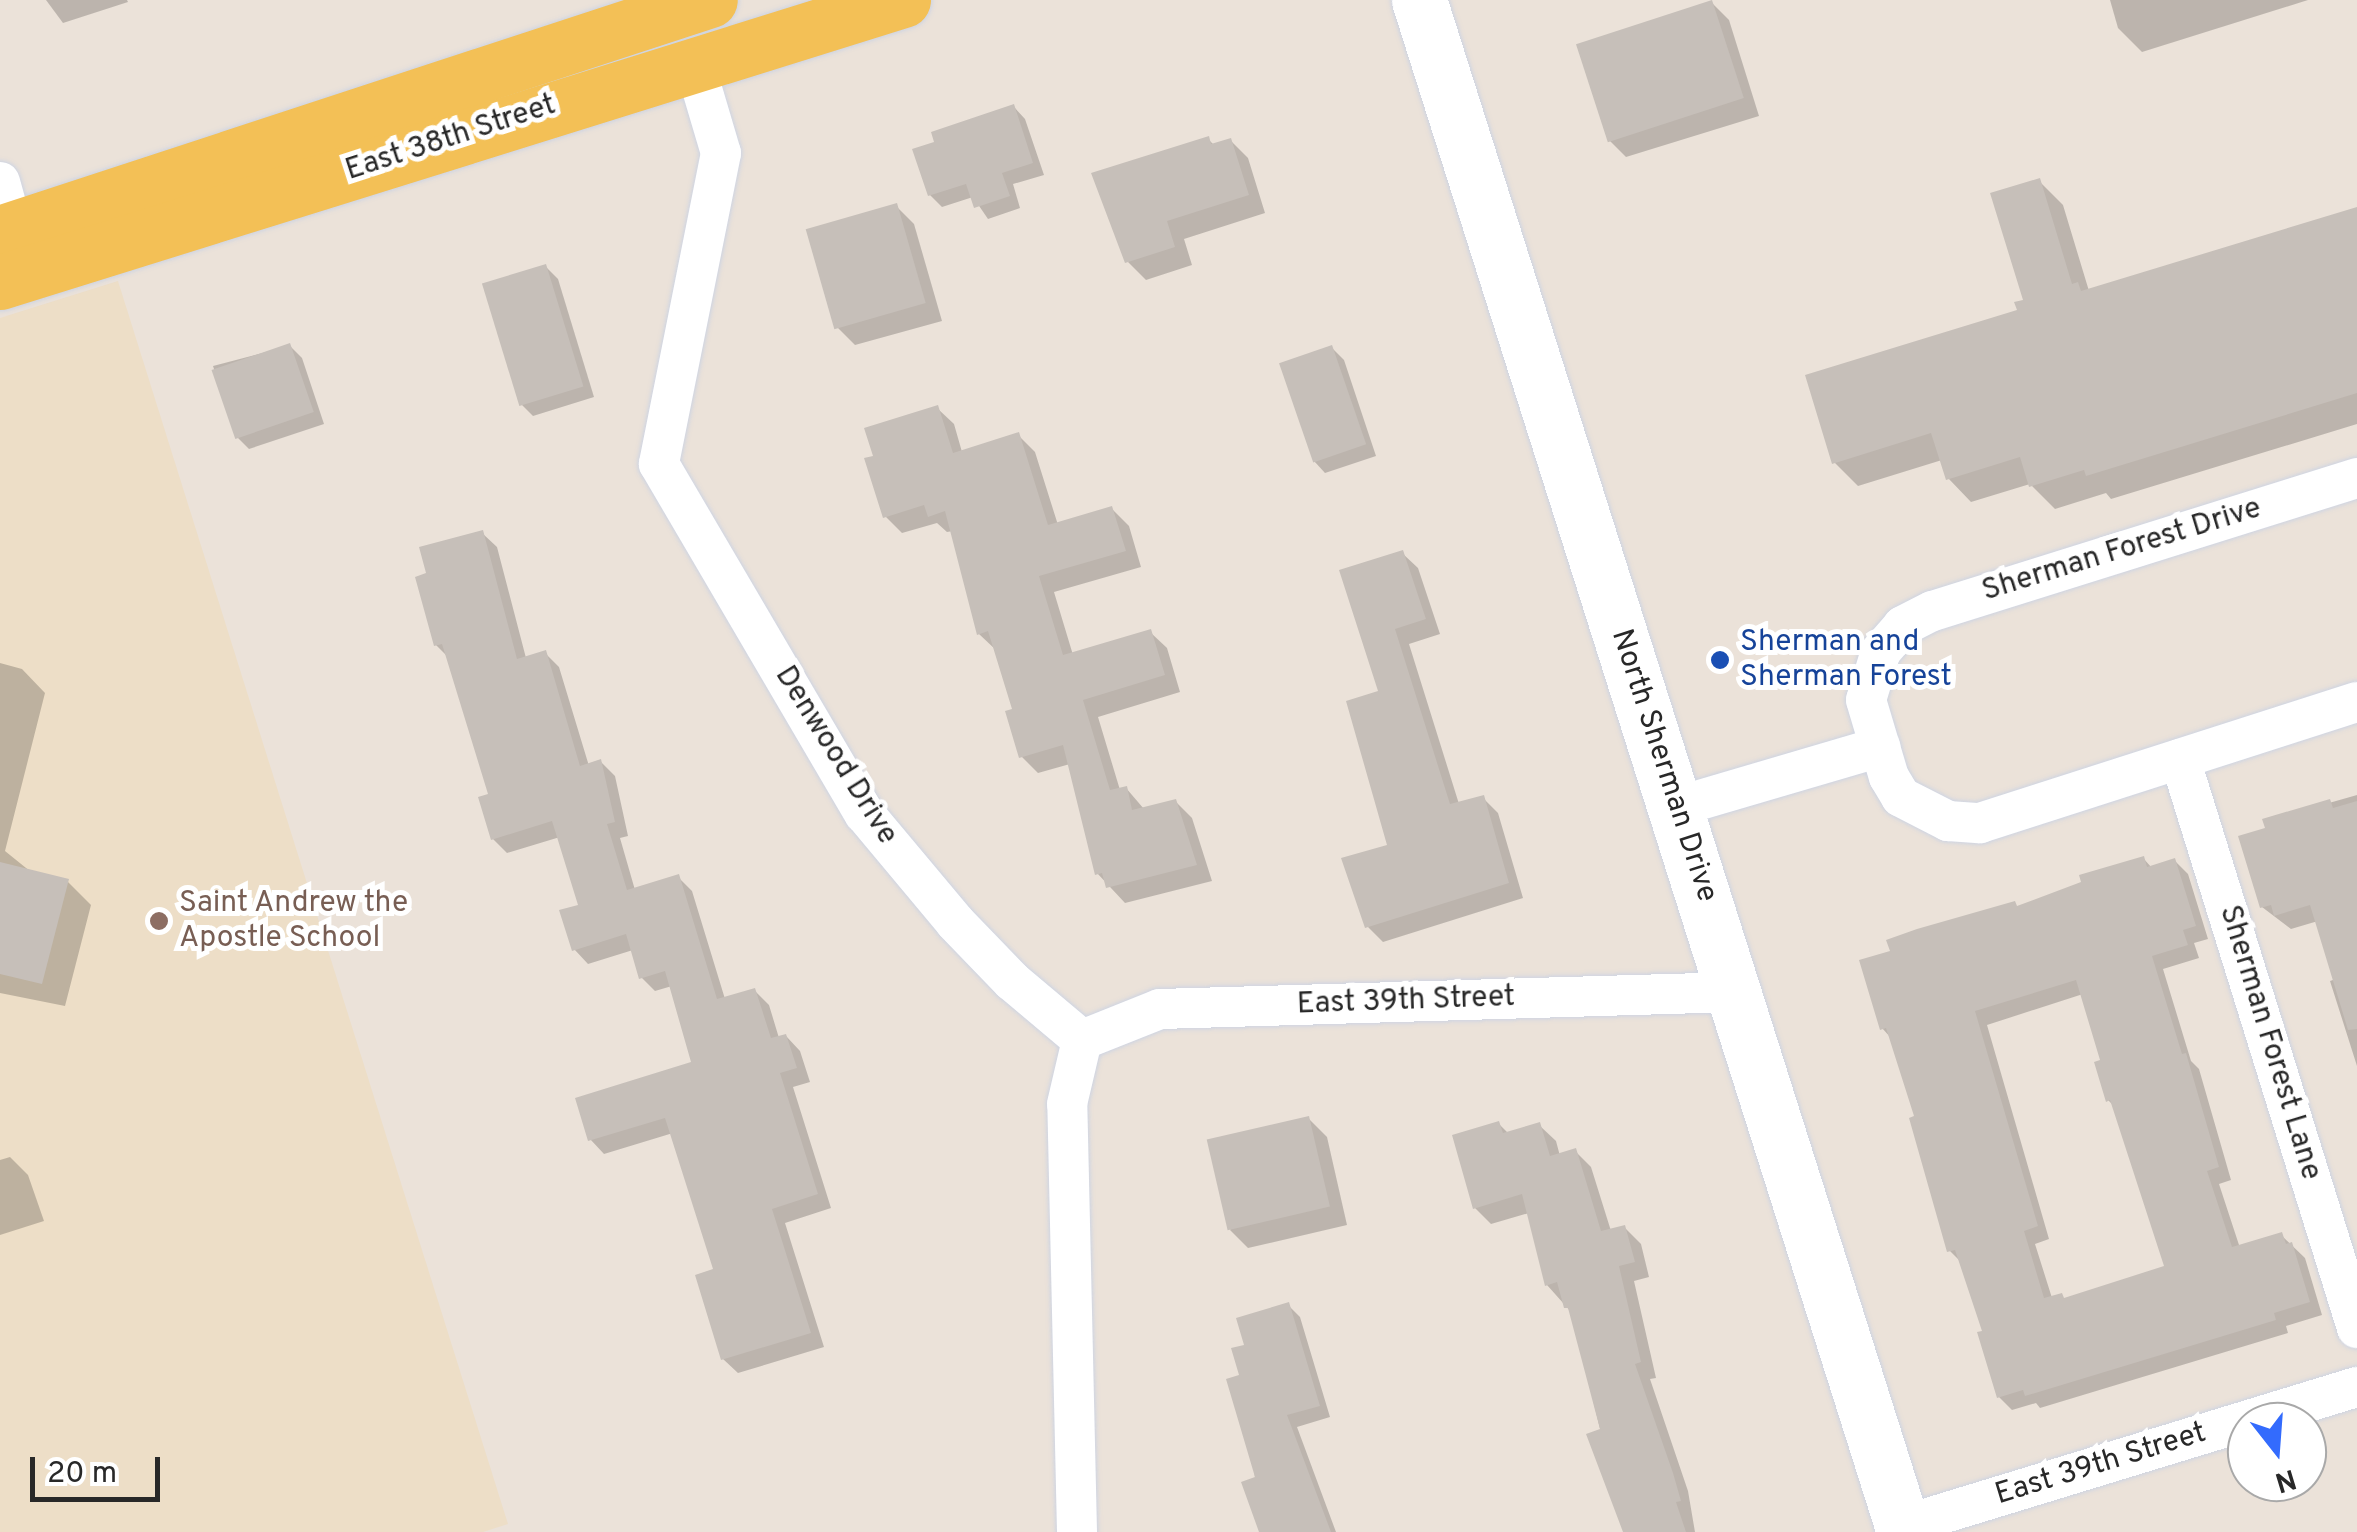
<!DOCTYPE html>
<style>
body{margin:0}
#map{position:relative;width:2357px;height:1532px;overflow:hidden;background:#ebe2d9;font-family:Overpass,sans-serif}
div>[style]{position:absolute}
.education>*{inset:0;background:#eddec7}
.shadow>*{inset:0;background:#0003}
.building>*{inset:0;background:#c6bfb9;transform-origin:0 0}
.roads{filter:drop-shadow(0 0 2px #ced4e2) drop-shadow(0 0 2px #ced4e2)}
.minor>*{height:40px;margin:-20px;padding:0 20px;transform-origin:20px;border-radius:20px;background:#fff}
.secondary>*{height:55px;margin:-27.5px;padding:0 27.5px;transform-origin:27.5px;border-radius:27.5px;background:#fff}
.primary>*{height:55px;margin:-27.5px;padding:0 27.5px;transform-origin:27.5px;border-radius:27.5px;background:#f3c056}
.dots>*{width:28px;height:28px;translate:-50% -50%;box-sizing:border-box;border:5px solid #fff;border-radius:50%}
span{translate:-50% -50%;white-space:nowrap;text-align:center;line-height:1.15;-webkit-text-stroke:10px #fff;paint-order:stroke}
.street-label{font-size:30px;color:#282828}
.transit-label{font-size:30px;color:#164399}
.left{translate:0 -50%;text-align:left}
.education-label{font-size:30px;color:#785e54}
.north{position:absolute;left:2227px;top:1402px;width:100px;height:100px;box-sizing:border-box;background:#fff;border:2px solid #a9a9a9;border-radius:50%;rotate:163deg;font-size:28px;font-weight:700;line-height:40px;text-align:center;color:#282828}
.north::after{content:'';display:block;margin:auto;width:35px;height:45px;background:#336bfd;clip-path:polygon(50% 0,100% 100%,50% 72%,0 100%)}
.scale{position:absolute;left:30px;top:1457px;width:130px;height:45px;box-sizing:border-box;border:5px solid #282828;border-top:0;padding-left:12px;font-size:30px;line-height:35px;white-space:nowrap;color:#282828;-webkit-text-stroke:8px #fff;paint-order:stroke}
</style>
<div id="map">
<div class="education">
<i style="clip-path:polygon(118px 281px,508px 1524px,483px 1532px,0 1532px,0 318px)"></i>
</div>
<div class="shadow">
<i style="clip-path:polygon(46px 0,127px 0,128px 2px,63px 23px)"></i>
<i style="clip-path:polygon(2110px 0,2308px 0,2142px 52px,2118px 28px)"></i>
<i style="clip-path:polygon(1711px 2px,1729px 20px,1759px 116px,1626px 157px,1608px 139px)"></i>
<i style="clip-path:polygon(1014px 107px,1025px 119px,1044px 175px,1013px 184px,1020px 208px,988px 219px,973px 197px,942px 207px,930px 195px,937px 143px)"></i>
<i style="clip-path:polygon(1208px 139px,1214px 145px,1230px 140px,1248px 158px,1265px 213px,1184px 239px,1192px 265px,1146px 280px,1128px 262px)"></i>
<i style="clip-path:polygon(2039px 181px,2063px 205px,2089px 291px,2357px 209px,2357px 424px,2111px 499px,2106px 493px,2055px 509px,2030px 484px,1971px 502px,1948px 478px,1942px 460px,1858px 486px,1834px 462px,2020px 312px,2026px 301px)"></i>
<i style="clip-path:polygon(896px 206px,914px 224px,942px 321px,855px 345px,837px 327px)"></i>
<i style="clip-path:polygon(546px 267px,558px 279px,594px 397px,533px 416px,521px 404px)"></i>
<i style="clip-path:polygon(290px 346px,302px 358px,324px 424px,249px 449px,237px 437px,213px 366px)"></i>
<i style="clip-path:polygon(1332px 348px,1344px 360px,1376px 456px,1325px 473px,1314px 461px)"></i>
<i style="clip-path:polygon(937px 408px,954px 424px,962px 452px,1018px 435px,1035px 452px,1058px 525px,1112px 509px,1129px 526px,1141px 567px,1054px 592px,1073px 655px,1150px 632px,1167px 648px,1180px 692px,1098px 717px,1120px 790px,1126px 788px,1144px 809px,1175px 801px,1192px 818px,1212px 881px,1125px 903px,1097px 873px,1070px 764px,1038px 773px,1021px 756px,1015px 711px,997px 651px,979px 634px,953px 531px,947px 532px,937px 523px,902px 533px,885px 516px,876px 457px)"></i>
<i style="clip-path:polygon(482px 533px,497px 547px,526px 658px,545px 653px,559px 667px,589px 766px,601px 762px,615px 776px,628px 836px,620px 838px,635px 890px,678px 877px,692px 891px,725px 999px,755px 991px,769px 1005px,779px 1038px,786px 1036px,800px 1051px,810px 1082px,793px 1087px,831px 1208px,785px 1223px,824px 1347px,738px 1373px,723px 1359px,716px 1271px,673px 1133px,604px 1154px,590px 1139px,694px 1064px,672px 986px,655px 991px,641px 977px,633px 950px,588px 964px,574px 949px,581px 906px,560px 837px,507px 853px,493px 839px,492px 796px,450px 659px,436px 645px,429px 575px)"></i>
<i style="clip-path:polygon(1402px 553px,1418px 568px,1440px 634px,1409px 644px,1459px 804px,1483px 798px,1498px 813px,1523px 898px,1383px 942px,1368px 927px,1390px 846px,1382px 692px)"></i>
<i style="clip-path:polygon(0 663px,22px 669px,45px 693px,5px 851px,31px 872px,67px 881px,91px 905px,65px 1006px,0 993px)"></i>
<i style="clip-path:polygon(2357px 795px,2357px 1066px,2330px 981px,2336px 979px,2318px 921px,2291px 929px,2262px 907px,2266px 821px)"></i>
<i style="clip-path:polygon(evenodd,2143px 858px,2152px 868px,2175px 861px,2188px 874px,2208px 939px,2194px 943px,2199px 958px,2163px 969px,2191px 1061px,2199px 1069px,2231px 1180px,2219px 1184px,2240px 1248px,2281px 1235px,2305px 1258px,2322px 1315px,2286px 1326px,2288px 1333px,2040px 1408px,2036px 1403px,2012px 1410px,1999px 1397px,1985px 1332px,1963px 1264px,1950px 1251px,1917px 1118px,1891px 1038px,1882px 1028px,2019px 908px,2143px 858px,2083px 994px,2103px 1062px,2108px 1100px,2114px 1106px,2167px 1268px,2066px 1300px,2052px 1298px,2035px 1244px,2049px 1239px,1987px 1025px,2083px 994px)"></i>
<i style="clip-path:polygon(1309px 1119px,1327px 1137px,1347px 1225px,1248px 1248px,1230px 1230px)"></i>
<i style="clip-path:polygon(1499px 1124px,1509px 1134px,1539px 1125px,1556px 1141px,1560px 1156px,1575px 1151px,1591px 1167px,1611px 1231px,1625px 1228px,1641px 1244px,1649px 1277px,1634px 1281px,1656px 1378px,1650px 1379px,1688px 1491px,1695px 1532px,1625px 1532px,1572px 1313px,1547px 1285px,1529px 1213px,1491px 1224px,1475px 1208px)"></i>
<i style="clip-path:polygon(10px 1157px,28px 1175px,44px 1221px,0 1235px,0 1160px)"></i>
<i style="clip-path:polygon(1288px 1305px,1300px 1317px,1330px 1417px,1297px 1427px,1336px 1532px,1262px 1532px,1242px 1376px,1247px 1346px)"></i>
</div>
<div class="building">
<i style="left:1712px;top:0;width:103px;height:143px;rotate:72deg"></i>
<i style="clip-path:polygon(1014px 104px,1033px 163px,1002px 173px,1010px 196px,974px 208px,966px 184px,928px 196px,912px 149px,934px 142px,931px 132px)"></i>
<i style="clip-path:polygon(1209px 136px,1211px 144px,1231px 138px,1249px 195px,1167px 221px,1175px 247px,1125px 263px,1091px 173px)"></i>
<i style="clip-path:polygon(2040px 178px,2072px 284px,2078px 282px,2081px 291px,2357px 207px,2357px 393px,2086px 476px,2084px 470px,2029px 487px,2020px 457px,1946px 480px,1931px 433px,1832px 464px,1805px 375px,2017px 310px,2014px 302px,2023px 300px,1990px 193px)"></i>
<i style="left:897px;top:203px;width:104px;height:95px;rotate:74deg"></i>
<i style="left:546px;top:264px;width:128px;height:67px;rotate:73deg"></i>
<i style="left:290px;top:343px;width:73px;height:83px;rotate:71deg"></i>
<i style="left:1332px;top:345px;width:105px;height:56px;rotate:71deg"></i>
<i style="clip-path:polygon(938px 405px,953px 453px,1019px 432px,1048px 525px,1112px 506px,1126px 551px,1039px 576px,1063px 655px,1151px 629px,1165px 675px,1083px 700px,1110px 790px,1127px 786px,1132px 810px,1176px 799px,1197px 865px,1106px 888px,1102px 873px,1095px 875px,1063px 745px,1019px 758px,1005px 711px,1012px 709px,988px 631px,977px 635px,945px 511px,928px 517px,924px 505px,883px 518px,864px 458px,873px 456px,864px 428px)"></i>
<i style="clip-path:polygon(483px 530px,517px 659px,546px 650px,580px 766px,601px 759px,615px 822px,607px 824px,627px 890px,679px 874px,717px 999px,755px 988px,771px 1038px,786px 1034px,797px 1068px,780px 1073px,818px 1194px,772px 1209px,811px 1333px,721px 1360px,695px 1275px,713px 1269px,665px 1118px,588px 1141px,575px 1098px,691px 1062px,665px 971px,639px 979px,626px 934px,572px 951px,559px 910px,578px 905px,552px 821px,491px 840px,478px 797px,488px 794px,442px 644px,434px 646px,415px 577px,426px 573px,419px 547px)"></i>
<i style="clip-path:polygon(1403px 550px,1426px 619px,1395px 629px,1450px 804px,1484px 795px,1509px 883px,1365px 928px,1341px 858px,1387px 845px,1346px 701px,1378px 691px,1339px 570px)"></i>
<i style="clip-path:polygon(2330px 799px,2333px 808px,2357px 801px,2357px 1029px,2348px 1030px,2310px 905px,2274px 916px,2271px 905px,2260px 908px,2238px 836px,2265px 828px,2262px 819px)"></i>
<i style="clip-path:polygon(evenodd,2144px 856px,2147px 867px,2175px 858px,2196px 926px,2183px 930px,2188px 945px,2152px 956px,2182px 1054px,2186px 1053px,2219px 1167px,2207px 1171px,2232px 1247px,2282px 1232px,2286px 1244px,2292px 1242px,2310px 1302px,2274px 1313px,2276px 1320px,2025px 1396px,2023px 1390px,1997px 1398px,1977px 1332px,1982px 1331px,1955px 1250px,1947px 1252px,1909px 1118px,1914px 1116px,1886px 1028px,1880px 1030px,1859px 960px,1890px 951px,1886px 940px,1917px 929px,2015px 901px,2017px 906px,2081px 882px,2079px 875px,2144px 856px,2076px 980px,2100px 1060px,2094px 1062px,2106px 1102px,2110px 1100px,2164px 1266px,2064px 1298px,2062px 1293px,2044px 1298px,2024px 1231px,2038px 1226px,1975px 1011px,2076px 980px)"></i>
<i style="clip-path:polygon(0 862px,69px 879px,42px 984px,0 974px)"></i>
<i style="left:1309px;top:1116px;width:93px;height:105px;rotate:77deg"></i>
<i style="clip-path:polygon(1499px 1121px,1503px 1133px,1540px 1122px,1550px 1156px,1576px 1148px,1601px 1231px,1625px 1225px,1635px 1262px,1619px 1266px,1641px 1362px,1635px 1364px,1673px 1473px,1681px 1501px,1676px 1502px,1686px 1532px,1623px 1532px,1586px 1434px,1600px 1429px,1568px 1308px,1564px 1308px,1557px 1282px,1545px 1286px,1522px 1194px,1473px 1209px,1452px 1135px)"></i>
<i style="clip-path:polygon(1289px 1302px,1320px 1406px,1287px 1415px,1331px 1532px,1259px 1532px,1241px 1482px,1255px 1477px,1226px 1379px,1239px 1375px,1231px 1348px,1244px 1345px,1236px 1318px)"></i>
</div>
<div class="roads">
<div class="minor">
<i style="left:694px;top:62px;width:95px;rotate:73.5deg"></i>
<i style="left:721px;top:153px;width:317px;rotate:101.3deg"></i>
<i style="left:659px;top:464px;width:405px;rotate:59.6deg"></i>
<i style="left:864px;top:813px;width:142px;rotate:50.1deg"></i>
<i style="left:955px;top:922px;width:82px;rotate:46deg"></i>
<i style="left:1012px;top:981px;width:92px;rotate:40.1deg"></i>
<i style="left:0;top:182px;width:49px;rotate:74.5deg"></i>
<i style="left:2357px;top:478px;width:445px;rotate:162.6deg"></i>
<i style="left:1932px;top:611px;width:33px;rotate:153deg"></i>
<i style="left:1903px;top:626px;width:33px;rotate:131deg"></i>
<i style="left:1881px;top:651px;width:51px;rotate:107deg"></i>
<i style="left:1866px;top:700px;width:80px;rotate:73.4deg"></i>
<i style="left:1889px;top:777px;width:23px;rotate:59deg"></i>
<i style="left:1901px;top:797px;width:53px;rotate:27.1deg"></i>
<i style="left:1948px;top:821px;width:32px;rotate:4deg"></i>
<i style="left:1980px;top:823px;width:396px;rotate:-17.8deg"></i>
<i style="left:2180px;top:759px;width:596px;rotate:72.72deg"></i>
<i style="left:1676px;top:807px;width:213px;rotate:-16.4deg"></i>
<i style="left:1082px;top:1040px;width:84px;rotate:-21.7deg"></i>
<i style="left:1160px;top:1009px;width:575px;rotate:-1.69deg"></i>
<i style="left:1902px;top:1526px;width:476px;rotate:-17deg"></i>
<i style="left:1077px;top:1532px;width:428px;rotate:-91.3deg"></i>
<i style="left:1067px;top:1104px;width:66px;rotate:-76.8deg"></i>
</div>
<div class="secondary">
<i style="left:1419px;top:0;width:1607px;rotate:72.43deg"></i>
</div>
<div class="primary">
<i style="left:0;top:233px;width:747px;rotate:-18.17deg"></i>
<i style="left:0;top:282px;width:946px;rotate:-17.34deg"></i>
</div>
</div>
<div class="dots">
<i style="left:1720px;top:660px;background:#1a4fb4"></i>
<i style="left:159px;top:921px;background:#8d6e63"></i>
</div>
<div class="street-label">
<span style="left:451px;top:139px;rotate:-18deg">East 38th Street</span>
<span style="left:2122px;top:551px;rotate:-17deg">Sherman Forest Drive</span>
<span style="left:835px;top:756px;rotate:58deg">Denwood Drive</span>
<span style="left:1663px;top:766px;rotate:72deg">North Sherman Drive</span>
<span style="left:1406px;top:1002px;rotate:-2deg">East 39th Street</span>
<span style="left:2269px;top:1043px;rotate:73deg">Sherman Forest Lane</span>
<span style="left:2101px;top:1465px;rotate:-17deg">East 39th Street</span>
</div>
<div class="transit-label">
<span class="left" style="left:1740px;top:660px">Sherman and<br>Sherman Forest</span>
</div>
<div class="education-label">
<span class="left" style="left:179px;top:921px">Saint Andrew the<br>Apostle School</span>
</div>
<div class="north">N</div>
<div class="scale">20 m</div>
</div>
